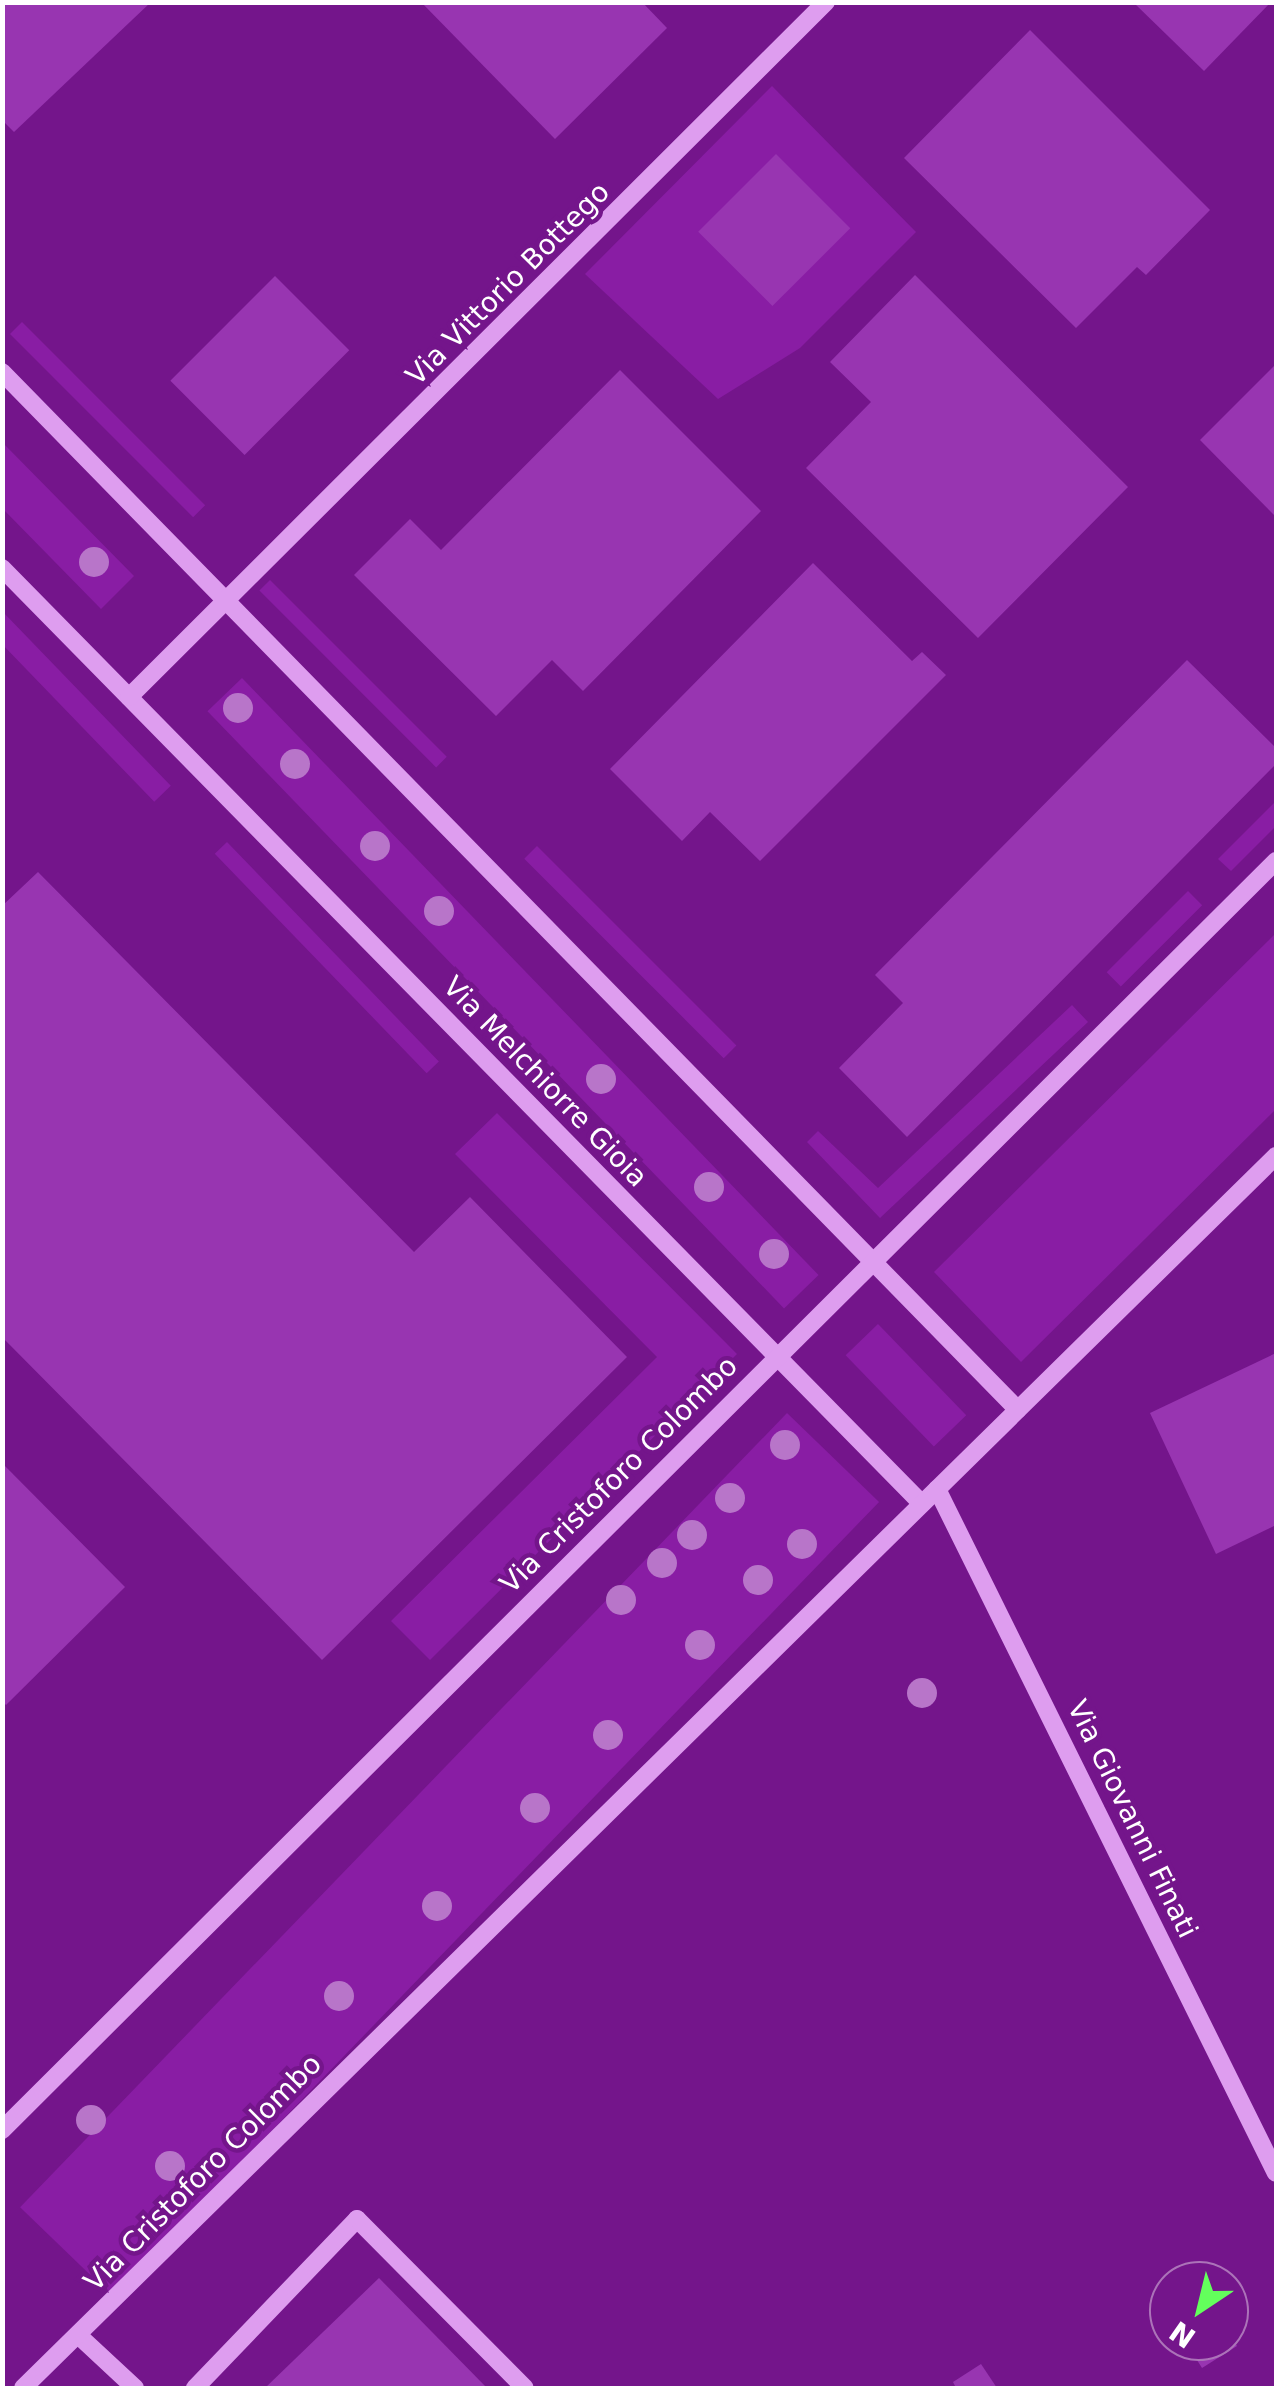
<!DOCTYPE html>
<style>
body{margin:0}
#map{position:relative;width:1279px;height:2391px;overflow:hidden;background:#74158b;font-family:"DejaVu Sans",sans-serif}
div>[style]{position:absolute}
.green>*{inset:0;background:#891da4;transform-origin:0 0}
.building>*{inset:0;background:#9835b1;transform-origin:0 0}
.minor>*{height:18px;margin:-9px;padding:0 9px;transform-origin:9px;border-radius:9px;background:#de9def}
.trees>*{width:30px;height:30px;margin:-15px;border-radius:50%;background:#b875c9}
span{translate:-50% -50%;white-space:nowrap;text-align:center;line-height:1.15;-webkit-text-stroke:9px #74158b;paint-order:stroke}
.street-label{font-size:28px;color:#fff}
.frame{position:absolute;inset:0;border:5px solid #fff;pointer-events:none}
.north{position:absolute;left:1149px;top:2261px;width:100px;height:100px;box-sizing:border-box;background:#74158b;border:2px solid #ac73b9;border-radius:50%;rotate:215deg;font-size:28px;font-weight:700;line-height:40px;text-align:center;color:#fff}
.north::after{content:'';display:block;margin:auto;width:35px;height:45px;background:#63ff5c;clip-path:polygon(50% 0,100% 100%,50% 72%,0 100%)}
</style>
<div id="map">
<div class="green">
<i style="clip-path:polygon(772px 86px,916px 232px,800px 348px,718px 399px,585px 274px)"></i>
<i style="left:22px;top:322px;width:259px;height:17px;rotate:45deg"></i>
<i style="clip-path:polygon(2px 442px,134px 576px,101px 609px,3px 509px)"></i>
<i style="left:270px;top:580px;width:250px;height:15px;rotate:45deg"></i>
<i style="left:2px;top:611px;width:243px;height:23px;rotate:46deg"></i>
<i style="left:242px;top:678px;width:830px;height:48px;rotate:46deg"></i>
<i style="clip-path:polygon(1276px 801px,1276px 826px,1231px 871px,1218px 859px)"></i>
<i style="left:227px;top:842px;width:305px;height:17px;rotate:46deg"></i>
<i style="left:537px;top:846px;width:282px;height:18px;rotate:45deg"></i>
<i style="left:1188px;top:891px;width:20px;height:115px;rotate:45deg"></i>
<i style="clip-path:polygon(1276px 933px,1276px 1109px,1021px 1362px,934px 1272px)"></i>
<i style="clip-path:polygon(1072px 1005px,1088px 1022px,880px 1218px,807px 1142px,818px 1131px,878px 1188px)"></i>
<i style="clip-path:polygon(497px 1113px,737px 1354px,430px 1660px,391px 1621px,657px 1357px,455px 1154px)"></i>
<i style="left:878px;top:1324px;width:127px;height:45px;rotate:46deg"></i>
<i style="left:787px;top:1413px;width:128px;height:1104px;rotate:44deg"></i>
</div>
<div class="building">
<i style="clip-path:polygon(2px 2px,151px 2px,14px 132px,2px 120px)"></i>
<i style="clip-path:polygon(421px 2px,642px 2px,667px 28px,555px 139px)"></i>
<i style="clip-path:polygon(1133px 2px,1271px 2px,1204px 71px)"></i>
<i style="clip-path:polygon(1030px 30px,1210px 210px,1146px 275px,1137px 267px,1076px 328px,904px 158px)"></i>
<i style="left:776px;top:154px;width:105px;height:110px;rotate:45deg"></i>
<i style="clip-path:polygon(915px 275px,1128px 487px,978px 638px,806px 468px,871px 402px,830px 362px)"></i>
<i style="left:275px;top:276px;width:105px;height:148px;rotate:45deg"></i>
<i style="clip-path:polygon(1276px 364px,1276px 517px,1200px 440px)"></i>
<i style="clip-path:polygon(620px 370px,761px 511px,583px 691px,552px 660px,496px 716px,354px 575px,410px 519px,441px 550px)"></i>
<i style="clip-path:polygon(813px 563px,912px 661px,922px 652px,946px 675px,760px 861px,710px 812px,682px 841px,610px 769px)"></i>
<i style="clip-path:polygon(1187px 660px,1276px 748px,1276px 764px,907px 1137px,839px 1068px,903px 1003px,875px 975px)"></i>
<i style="clip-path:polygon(38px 872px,414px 1252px,470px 1197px,627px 1357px,322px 1660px,2px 1337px,2px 906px)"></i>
<i style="clip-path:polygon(1276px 1353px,1276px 1525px,1216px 1554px,1150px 1413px)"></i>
<i style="clip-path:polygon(2px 1463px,125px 1587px,6px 1705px,2px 1701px)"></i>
<i style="clip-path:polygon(379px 2278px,487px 2388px,265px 2388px)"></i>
<i style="clip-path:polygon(1229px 2333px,1237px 2346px,1202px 2368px,1185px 2341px,1229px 2341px)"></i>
<i style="clip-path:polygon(981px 2364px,997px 2388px,956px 2388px,953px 2382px)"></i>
</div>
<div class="minor">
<i style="left:2px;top:372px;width:1452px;rotate:45.61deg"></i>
<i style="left:2px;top:568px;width:1312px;rotate:45.49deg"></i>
<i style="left:129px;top:697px;width:984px;rotate:-44.92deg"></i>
<i style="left:937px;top:1489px;width:763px;rotate:63.64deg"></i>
<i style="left:2px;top:2130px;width:1798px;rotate:-44.89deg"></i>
<i style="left:78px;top:2335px;width:78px;rotate:42.9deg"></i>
<i style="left:23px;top:2388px;width:1757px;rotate:-44.52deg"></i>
<i style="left:195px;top:2388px;width:234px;rotate:-46.2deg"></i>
<i style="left:357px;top:2219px;width:238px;rotate:45.2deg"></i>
</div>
<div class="trees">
<i style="left:94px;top:562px"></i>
<i style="left:238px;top:708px"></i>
<i style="left:295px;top:764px"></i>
<i style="left:375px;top:846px"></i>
<i style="left:439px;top:911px"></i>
<i style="left:601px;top:1079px"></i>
<i style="left:709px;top:1187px"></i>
<i style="left:774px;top:1254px"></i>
<i style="left:785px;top:1445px"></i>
<i style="left:730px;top:1498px"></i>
<i style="left:692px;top:1535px"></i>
<i style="left:802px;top:1544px"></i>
<i style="left:662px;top:1563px"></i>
<i style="left:758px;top:1580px"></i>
<i style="left:621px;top:1600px"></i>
<i style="left:700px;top:1645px"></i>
<i style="left:922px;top:1693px"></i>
<i style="left:608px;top:1735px"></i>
<i style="left:535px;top:1808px"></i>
<i style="left:437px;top:1906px"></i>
<i style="left:339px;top:1996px"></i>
<i style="left:91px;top:2120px"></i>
<i style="left:170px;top:2166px"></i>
</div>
<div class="street-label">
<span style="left:508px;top:284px;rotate:-45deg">Via Vittorio Bottego</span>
<span style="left:545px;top:1082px;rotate:46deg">Via Melchiorre Gioia</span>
<span style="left:619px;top:1475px;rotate:-45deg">Via Cristoforo Colombo</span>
<span style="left:1132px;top:1819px;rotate:64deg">Via Giovanni Finati</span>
<span style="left:203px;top:2173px;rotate:-45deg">Via Cristoforo Colombo</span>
</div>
<div class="frame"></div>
<div class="north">N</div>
</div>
